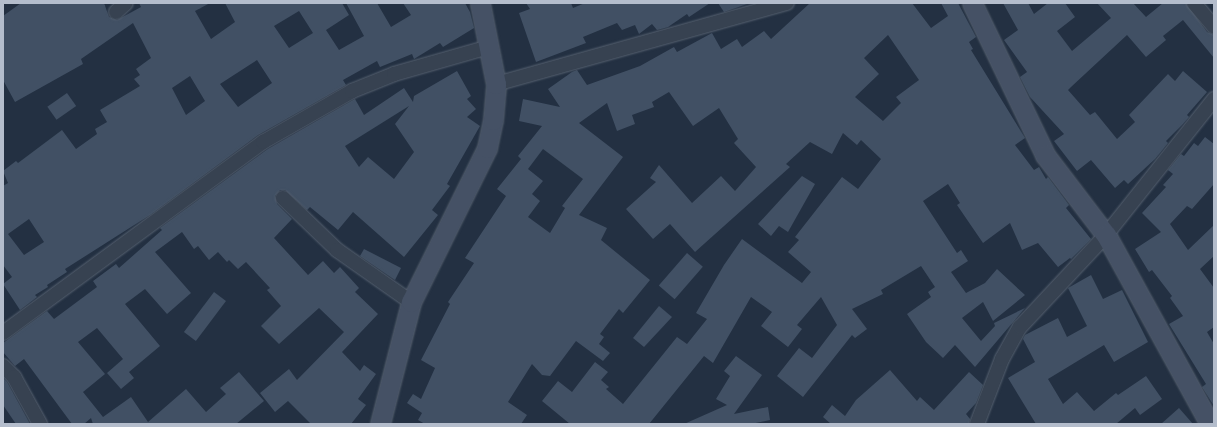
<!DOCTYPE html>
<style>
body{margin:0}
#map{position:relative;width:1217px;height:427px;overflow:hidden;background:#233042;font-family:Jost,sans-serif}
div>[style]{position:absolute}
.building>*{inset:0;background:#415064;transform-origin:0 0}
.roads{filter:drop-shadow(0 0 1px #55606f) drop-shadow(0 0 1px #55606f)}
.street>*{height:14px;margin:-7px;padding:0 7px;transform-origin:7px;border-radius:7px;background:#374251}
.secondary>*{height:19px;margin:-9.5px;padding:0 9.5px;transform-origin:9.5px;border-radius:9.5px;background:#455165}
span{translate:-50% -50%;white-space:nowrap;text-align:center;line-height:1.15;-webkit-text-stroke:3px #1c2736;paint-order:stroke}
.frame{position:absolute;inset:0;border:4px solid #b4bdcc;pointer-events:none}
</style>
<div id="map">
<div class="building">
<i style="clip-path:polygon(evenodd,21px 3px,104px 3px,109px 17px,117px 20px,141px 7px,139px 3px,210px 3px,195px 11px,211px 39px,235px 22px,225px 3px,342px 3px,349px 15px,326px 30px,339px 50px,364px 36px,346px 3px,377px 3px,391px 27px,411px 15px,403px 3px,465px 3px,470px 12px,474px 28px,443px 47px,440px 43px,414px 59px,412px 54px,380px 67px,377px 61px,343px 80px,346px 85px,258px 135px,150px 215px,65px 269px,67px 272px,47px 285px,48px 287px,35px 295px,37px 297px,20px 310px,3px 284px,12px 277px,3px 265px,3px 186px,8px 183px,3px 171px,16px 161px,18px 163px,62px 130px,76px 149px,97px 134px,95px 129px,107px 122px,100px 110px,140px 86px,134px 79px,140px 75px,136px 69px,151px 58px,133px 23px,81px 59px,83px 64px,15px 102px,3px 80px,3px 16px,21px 3px,299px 11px,313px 33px,289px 48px,274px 26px,299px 11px,21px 3px,257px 60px,272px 83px,238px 107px,220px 84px,257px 60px,21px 3px,190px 76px,205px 101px,186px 115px,172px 88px,190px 76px,21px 3px,29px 219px,44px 242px,24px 255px,8px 234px,29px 219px)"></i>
<i style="clip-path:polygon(526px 3px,571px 3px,573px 8px,585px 3px,710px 3px,689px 17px,687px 14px,668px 27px,657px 30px,652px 24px,639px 34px,635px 25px,622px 30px,617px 23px,583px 37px,586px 43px,536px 62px,519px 13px,530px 9px)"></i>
<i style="clip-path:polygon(718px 3px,750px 3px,724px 12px)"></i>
<i style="clip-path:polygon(evenodd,810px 3px,912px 3px,931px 28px,948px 16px,941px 3px,958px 3px,976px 37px,969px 42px,973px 49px,971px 50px,1025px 138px,1015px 145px,1034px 170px,1039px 167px,1046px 179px,1048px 177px,1069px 205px,1066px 208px,1091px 239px,1071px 259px,1070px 258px,1058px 267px,1038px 243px,1022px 250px,1010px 223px,983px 243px,957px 205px,960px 203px,948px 184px,923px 201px,957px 253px,961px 250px,968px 261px,951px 272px,966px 293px,985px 283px,997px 269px,1025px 295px,993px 321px,983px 302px,962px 318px,981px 341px,995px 326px,994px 323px,1025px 308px,975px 367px,955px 345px,943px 358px,926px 342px,907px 314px,931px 297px,928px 292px,935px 287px,921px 266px,881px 290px,883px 294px,852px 309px,867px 329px,855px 338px,852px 335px,803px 397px,777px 376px,799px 348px,812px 358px,837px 325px,821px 297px,797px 325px,802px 329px,788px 347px,761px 326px,772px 312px,751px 297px,713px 363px,704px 356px,649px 424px,570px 424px,542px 401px,558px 381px,572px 392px,595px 362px,608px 372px,601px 380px,609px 387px,606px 389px,623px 404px,677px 337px,687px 344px,707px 319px,696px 313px,724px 265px,742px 239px,802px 283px,811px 272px,788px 252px,799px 240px,795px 237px,842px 177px,858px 189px,881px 159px,861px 140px,857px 145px,843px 133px,832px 154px,810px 142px,786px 164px,790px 167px,695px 252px,670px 224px,653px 239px,626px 209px,656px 182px,650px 178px,659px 165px,692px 203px,721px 176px,735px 191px,756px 167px,734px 143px,738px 139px,719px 108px,693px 126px,669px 92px,652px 102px,654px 107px,632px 115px,635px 124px,617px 131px,607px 103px,579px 123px,623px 157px,579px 215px,607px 228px,601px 240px,650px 280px,623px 313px,619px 309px,600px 334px,604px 337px,599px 344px,610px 353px,603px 361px,576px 341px,550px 376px,542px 375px,532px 364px,508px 402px,527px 415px,521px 424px,425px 424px,418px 420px,422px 413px,407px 403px,413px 394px,421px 399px,435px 368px,421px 360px,450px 304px,448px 302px,474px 263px,465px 258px,506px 196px,497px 189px,521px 159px,518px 156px,542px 126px,519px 121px,523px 99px,560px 107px,548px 89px,572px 72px,577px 70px,587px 85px,640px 66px,674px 47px,677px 52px,712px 33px,721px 49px,737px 39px,742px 47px,764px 31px,771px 39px,810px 3px,888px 35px,919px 80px,896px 97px,901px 103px,883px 121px,855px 97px,879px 74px,864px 58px,888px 35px,810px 3px,543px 149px,583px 179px,562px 206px,565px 208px,550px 233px,528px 217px,540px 201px,532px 194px,543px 181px,528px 169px,543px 149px)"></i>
<i style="clip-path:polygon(1003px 3px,1028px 3px,1034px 14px,1048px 3px,1065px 3px,1075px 17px,1057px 31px,1072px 51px,1111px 18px,1097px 3px,1133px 3px,1146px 17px,1163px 3px,1186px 3px,1207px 32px,1214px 35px,1214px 58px,1183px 20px,1163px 36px,1166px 40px,1146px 57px,1127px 35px,1071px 87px,1068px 90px,1090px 115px,1095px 112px,1117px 139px,1135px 122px,1129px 115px,1168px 74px,1175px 81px,1183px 71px,1207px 92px,1187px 115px,1189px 117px,1182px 125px,1166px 141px,1168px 143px,1155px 159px,1128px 184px,1124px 180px,1115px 188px,1091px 160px,1077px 171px,1054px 141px,1064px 134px,1030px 97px,1020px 77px,1027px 72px,1004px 40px,1018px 30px)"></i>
<i style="clip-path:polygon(evenodd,457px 71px,471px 96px,467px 99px,476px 109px,467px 117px,480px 126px,447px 184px,450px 186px,432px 210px,438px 215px,404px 257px,353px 212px,338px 230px,310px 207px,307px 210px,285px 190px,280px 190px,275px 196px,277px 204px,292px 219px,274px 238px,308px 275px,323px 261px,334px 273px,340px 267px,359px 288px,355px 292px,378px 314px,342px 352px,360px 371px,364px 365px,376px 374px,358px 399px,366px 405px,351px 424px,311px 424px,288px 401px,275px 412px,260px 393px,289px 369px,297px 380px,344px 332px,319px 308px,279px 344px,261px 326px,281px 306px,267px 290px,270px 288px,246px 262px,238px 269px,229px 260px,227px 262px,218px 252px,209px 260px,198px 246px,194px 249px,182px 232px,155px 252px,191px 293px,167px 314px,145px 289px,125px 304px,160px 346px,129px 372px,134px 378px,121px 389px,107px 373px,123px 359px,97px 328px,78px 342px,105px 374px,83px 392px,103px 417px,131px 397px,148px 422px,186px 389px,206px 412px,226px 394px,220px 388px,239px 372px,264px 401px,236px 424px,93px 424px,91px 418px,84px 424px,72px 424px,24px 359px,15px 366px,3px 352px,3px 343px,6px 341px,47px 311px,54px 319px,97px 287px,93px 281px,116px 264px,119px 268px,162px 230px,160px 228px,268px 149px,355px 99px,364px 115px,404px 88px,413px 102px,414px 96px,457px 71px,409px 106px,395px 124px,414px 152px,394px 179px,368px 157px,359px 167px,345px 146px,409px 106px)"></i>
<i style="left:67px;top:93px;width:16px;height:24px;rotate:55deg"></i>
<i style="clip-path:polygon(1205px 137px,1214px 144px,1214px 184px,1192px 209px,1187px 206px,1170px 224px,1188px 250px,1214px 225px,1214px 256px,1200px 269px,1214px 288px,1214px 327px,1207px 332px,1214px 344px,1214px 406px,1202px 387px,1206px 384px,1169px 324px,1183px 316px,1170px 298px,1172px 296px,1152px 270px,1149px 272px,1135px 249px,1161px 232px,1142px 213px,1166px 187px,1163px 185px,1173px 174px,1168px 170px,1181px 154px,1184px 156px,1194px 143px,1198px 146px)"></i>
<i style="clip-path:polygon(802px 176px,815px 184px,788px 232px,779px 226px,771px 236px,758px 224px)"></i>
<i style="clip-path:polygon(364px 249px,401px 268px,395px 280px,360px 256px)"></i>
<i style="left:687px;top:253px;width:21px;height:43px;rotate:41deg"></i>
<i style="clip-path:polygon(1091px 275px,1103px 299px,1122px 290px,1148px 342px,1114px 362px,1104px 345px,1048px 379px,1063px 404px,1077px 392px,1094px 411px,1116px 393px,1118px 395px,1146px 376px,1162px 399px,1140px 415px,1135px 408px,1116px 424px,1036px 424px,1008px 378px,1035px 362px,1023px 339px,1025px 335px,1058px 318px,1067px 337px,1087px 326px,1068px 288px)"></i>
<i style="left:214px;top:292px;width:15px;height:50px;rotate:37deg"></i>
<i style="clip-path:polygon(659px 306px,672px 317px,644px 347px,633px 338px)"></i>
<i style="clip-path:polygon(736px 356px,762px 375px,734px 414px,768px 407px,770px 420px,751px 424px,684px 424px,727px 405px,716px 399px,730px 376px,724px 371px)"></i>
<i style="clip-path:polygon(890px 370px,917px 401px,920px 397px,934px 410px,969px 372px,983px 385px,976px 403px,966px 414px,970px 419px,969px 424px,831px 424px,823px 417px,832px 405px,845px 416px,856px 400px)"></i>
<i style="clip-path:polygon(3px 378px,7px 382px,30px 424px,16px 424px,3px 405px)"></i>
<i style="clip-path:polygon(1179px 408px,1193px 424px,1161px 424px)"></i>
</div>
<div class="roads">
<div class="street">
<i style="left:1194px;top:3px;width:31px;rotate:50deg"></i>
<i style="left:116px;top:12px;width:13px;rotate:-42deg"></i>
<i style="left:496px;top:84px;width:302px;rotate:-15.6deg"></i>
<i style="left:283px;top:198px;width:75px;rotate:43.9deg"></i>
<i style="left:337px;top:250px;width:90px;rotate:35.1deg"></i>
<i style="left:3px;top:333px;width:323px;rotate:-36.3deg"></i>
<i style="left:263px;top:142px;width:103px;rotate:-29.8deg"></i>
<i style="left:352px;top:91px;width:45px;rotate:-22deg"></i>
<i style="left:394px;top:74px;width:99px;rotate:-15.9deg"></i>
<i style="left:3px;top:366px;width:16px;rotate:45deg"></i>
<i style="left:14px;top:377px;width:54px;rotate:61deg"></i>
<i style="left:977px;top:424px;width:70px;rotate:-69deg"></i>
<i style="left:1002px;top:359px;width:37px;rotate:-61deg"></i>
<i style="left:1020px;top:327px;width:126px;rotate:-46.9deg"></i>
<i style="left:1106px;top:235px;width:174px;rotate:-51.5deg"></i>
</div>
<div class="secondary">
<i style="left:972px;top:3px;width:169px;rotate:64.3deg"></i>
<i style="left:1045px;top:155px;width:101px;rotate:52.7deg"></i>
<i style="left:1106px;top:235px;width:216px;rotate:61.2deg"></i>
<i style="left:380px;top:424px;width:126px;rotate:-75.7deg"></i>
<i style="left:411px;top:302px;width:172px;rotate:-63.7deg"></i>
<i style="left:487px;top:148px;width:29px;rotate:-78deg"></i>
<i style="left:493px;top:120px;width:36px;rotate:-85deg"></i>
<i style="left:496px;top:84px;width:83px;rotate:-101.2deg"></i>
</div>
</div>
<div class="frame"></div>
</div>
